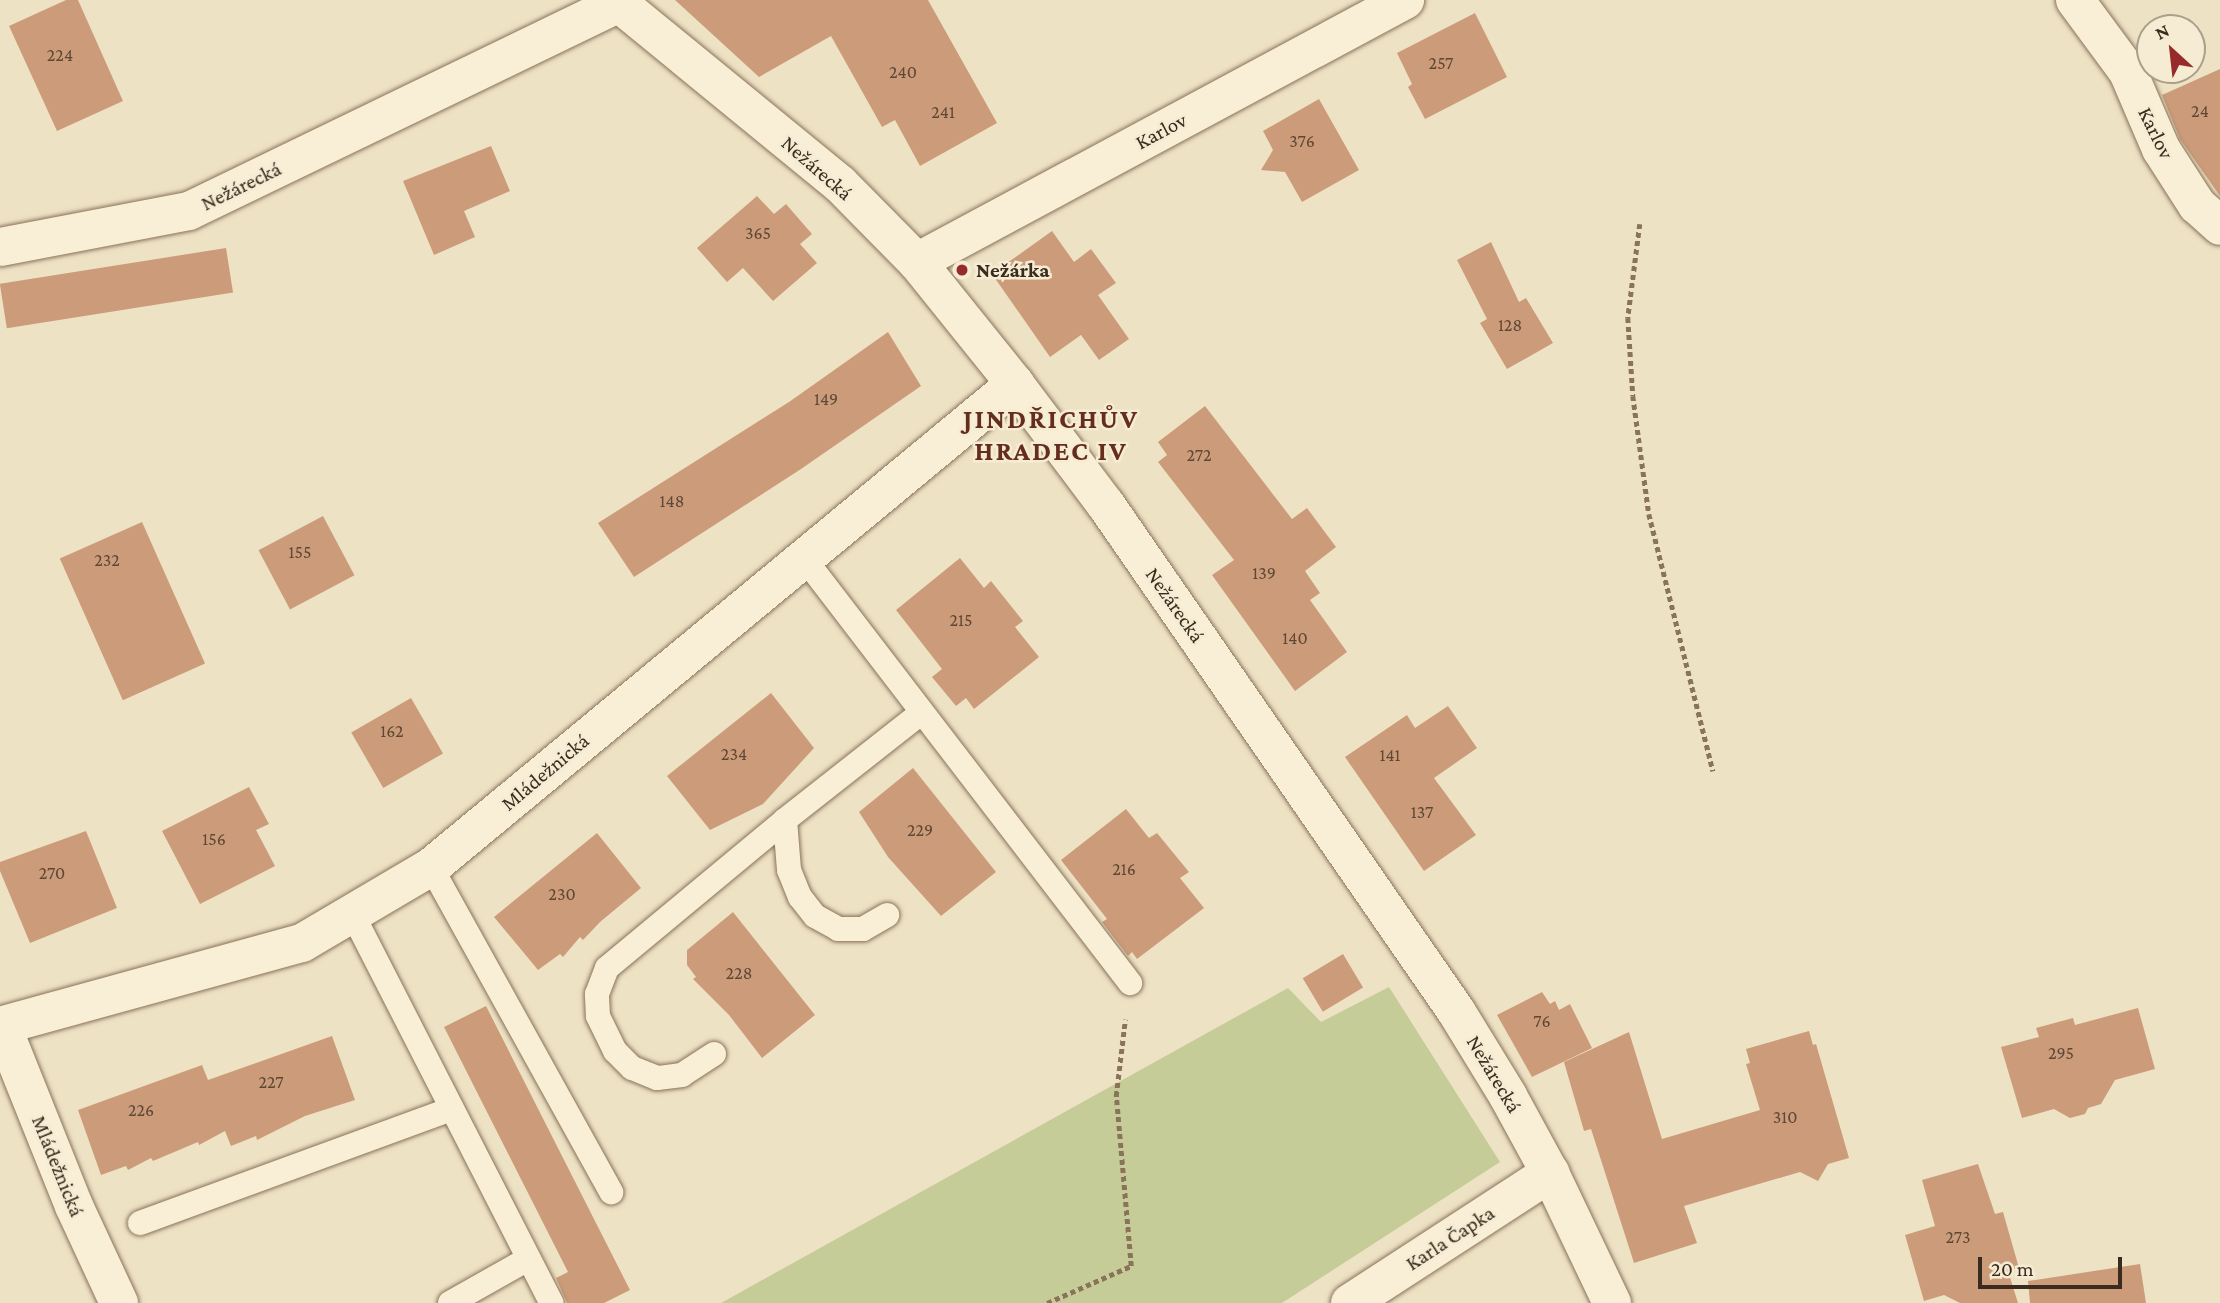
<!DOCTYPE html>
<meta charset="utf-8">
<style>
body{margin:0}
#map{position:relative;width:2220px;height:1303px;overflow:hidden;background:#eee2c4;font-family:"Crimson Pro",serif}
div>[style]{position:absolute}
.green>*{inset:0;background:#c6cc98}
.building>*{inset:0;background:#cc9c7a;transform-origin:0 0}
.path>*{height:4.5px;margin-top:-2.25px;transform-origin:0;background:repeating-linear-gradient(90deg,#89735a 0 5px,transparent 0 8.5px)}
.roads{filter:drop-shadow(0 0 2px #89735a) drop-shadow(0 0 2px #89735a)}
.service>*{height:24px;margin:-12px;padding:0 12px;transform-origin:12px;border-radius:12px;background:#f9efd7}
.minor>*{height:38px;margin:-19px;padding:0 19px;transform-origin:19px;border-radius:19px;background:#f9efd7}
.tertiary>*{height:38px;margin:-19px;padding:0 19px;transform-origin:19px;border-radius:19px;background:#f9efd7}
.dots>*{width:19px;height:19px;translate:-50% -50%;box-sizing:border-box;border:4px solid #f5ecd3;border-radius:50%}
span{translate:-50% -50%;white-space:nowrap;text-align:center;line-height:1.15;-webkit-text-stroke:5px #f5ecd3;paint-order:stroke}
.number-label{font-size:18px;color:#5e4735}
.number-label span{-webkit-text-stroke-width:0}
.street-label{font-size:21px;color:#392b1e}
.poi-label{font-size:21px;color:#392b1e;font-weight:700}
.left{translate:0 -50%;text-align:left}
.district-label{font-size:28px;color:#652d1e;font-weight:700;letter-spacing:2px}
.north{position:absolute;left:2136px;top:14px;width:70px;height:70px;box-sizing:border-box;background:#f5ecd3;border:2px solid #aa9f8b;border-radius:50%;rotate:333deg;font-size:19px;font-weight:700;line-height:28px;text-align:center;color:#392b1e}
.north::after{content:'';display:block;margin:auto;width:24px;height:32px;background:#972a2a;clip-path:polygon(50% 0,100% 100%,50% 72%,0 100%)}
.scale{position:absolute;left:1978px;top:1257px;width:144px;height:32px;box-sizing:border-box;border:4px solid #392b1e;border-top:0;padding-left:9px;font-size:21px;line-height:24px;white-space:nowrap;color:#392b1e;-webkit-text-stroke:5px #f5ecd3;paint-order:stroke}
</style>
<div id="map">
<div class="green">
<i style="clip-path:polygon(1389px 987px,1500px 1162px,1282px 1303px,721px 1303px,1288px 988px,1321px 1022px)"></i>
</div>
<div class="building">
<i style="clip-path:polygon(66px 0,78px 0,123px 101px,57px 131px,9px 26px)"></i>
<i style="clip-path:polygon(675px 0,928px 0,997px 123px,920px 166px,895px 120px,882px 127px,831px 36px,759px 77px)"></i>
<i style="clip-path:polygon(1475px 13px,1507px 77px,1425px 119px,1408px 87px,1412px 84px,1397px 53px)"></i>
<i style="clip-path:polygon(2220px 69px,2220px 196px,2180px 139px,2162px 95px)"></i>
<i style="clip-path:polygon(1319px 99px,1359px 170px,1302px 202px,1285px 172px,1261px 170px,1273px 150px,1263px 131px)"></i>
<i style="clip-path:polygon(491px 146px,510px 191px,464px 211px,475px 237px,434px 255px,403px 181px)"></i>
<i style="clip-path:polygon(757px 196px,774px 214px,786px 204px,812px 234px,800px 244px,817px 263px,773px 301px,743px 268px,727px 282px,697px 248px)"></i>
<i style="clip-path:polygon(1052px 231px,1074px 262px,1091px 249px,1116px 283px,1098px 295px,1129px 339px,1099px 360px,1081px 335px,1050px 357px,992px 274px)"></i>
<i style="clip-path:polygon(1491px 242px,1519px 302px,1526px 298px,1553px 343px,1507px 369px,1480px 323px,1487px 319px,1457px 260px)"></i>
<i style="left:226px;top:248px;width:45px;height:229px;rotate:81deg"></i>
<i style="clip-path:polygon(888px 332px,921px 386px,801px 469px,634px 577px,598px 523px,789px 402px)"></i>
<i style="clip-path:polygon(1205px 406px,1292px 519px,1307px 508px,1336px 547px,1305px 571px,1320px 593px,1310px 600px,1347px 652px,1295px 691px,1212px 575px,1234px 560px,1158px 462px,1167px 455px,1158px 442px)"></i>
<i style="left:323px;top:516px;width:67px;height:73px;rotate:62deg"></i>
<i style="left:142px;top:522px;width:155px;height:90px;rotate:66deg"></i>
<i style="clip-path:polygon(960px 558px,984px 588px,991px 581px,1023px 621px,1015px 627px,1039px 657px,974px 709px,966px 698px,956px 706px,932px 677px,942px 669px,896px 610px)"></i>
<i style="clip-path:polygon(771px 693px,814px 748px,763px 804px,710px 830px,667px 776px)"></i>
<i style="left:411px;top:698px;width:64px;height:69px;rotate:60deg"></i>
<i style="clip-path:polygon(1448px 706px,1477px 748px,1434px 778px,1476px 835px,1424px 871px,1345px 757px,1407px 715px,1415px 728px)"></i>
<i style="clip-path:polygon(913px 768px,996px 872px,941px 916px,888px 857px,859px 812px)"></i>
<i style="clip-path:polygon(249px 787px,269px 824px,256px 830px,275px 866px,200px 904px,162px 831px)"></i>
<i style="clip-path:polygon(1126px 809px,1149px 838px,1157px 833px,1189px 872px,1180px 878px,1204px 908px,1137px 959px,1132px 952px,1128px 956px,1102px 922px,1107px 919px,1061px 860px)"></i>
<i style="clip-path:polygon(86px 831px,117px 908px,30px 943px,0 871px,0 862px)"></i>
<i style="clip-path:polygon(597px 833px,641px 888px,600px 922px,583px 940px,580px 937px,563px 957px,560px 954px,538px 970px,494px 917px)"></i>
<i style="clip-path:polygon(733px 912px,815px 1015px,762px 1058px,729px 1015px,693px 979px,696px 977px,687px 965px,687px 950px)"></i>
<i style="left:1343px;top:954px;width:39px;height:47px;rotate:59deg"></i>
<i style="clip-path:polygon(1542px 992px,1550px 1004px,1555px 1001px,1559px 1010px,1570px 1004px,1592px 1048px,1532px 1077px,1497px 1015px)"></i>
<i style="clip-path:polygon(486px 1006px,630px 1290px,604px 1303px,567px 1303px,556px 1278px,568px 1272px,444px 1027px)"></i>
<i style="clip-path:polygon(2138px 1008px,2155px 1069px,2115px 1080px,2101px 1104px,2088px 1108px,2085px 1114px,2070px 1118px,2054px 1109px,2022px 1118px,2001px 1047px,2039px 1037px,2036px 1028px,2073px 1018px,2075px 1025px)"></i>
<i style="clip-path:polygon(1809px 1031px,1813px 1045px,1816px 1044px,1849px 1158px,1828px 1164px,1818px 1181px,1800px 1172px,1684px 1206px,1697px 1243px,1634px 1263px,1591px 1129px,1584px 1131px,1564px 1062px,1629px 1032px,1662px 1139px,1760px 1110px,1746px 1064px,1750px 1063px,1746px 1049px)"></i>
<i style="clip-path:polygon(332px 1036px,355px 1100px,305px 1116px,257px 1140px,256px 1136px,231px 1146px,225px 1131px,199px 1145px,198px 1142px,153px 1161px,151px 1158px,128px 1170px,126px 1166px,101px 1175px,78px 1110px,202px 1065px,208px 1080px)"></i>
<i style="clip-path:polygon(1978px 1164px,1995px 1214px,2003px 1212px,2019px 1268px,2008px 1271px,2018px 1303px,1960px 1303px,1944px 1295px,1924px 1301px,1905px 1235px,1935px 1226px,1922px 1180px)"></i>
<i style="clip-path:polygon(2140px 1264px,2146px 1303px,2030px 1303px,2028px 1281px)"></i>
</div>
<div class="path">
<i style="left:1640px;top:224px;width:95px;rotate:97.3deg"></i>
<i style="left:1628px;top:318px;width:78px;rotate:86.3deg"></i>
<i style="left:1633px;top:396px;width:119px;rotate:82.3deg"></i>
<i style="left:1649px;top:514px;width:265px;rotate:76deg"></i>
<i style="left:1047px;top:1303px;width:92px;rotate:-23.8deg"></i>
<i style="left:1131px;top:1266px;width:171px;rotate:-95deg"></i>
<i style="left:1116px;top:1096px;width:77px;rotate:-83.2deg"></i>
</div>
<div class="roads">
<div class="service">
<i style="left:804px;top:558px;width:536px;rotate:52.51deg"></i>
<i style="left:785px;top:820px;width:50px;rotate:85.4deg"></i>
<i style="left:789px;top:870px;width:29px;rotate:68deg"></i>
<i style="left:800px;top:897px;width:24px;rotate:52deg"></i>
<i style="left:815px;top:916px;width:26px;rotate:29deg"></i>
<i style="left:838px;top:929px;width:25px"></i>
<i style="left:863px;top:929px;width:28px;rotate:-30deg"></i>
<i style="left:431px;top:867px;width:372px;rotate:61deg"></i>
<i style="left:352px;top:913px;width:438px;rotate:62.9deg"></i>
<i style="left:714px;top:1054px;width:38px;rotate:147deg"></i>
<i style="left:682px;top:1075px;width:25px;rotate:173deg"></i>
<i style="left:657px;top:1078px;width:27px;rotate:-158deg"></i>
<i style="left:632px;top:1068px;width:24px;rotate:-135deg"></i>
<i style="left:615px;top:1051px;width:39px;rotate:-116deg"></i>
<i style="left:598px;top:1016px;width:22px;rotate:-93deg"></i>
<i style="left:597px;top:994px;width:28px;rotate:-69deg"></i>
<i style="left:607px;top:968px;width:231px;rotate:-39.7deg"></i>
<i style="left:785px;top:820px;width:173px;rotate:-38.2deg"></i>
<i style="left:140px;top:1223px;width:332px;rotate:-20.1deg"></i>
<i style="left:450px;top:1303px;width:90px;rotate:-29.4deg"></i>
</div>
<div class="minor">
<i style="left:2075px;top:0;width:89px;rotate:53.6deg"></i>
<i style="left:2128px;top:72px;width:84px;rotate:66.8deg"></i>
<i style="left:2161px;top:149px;width:67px;rotate:57.3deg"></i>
<i style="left:2197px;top:205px;width:31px;rotate:42deg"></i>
<i style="left:0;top:247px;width:192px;rotate:-10.8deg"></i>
<i style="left:189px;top:211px;width:476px;rotate:-25.8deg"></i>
<i style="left:917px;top:262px;width:554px;rotate:-28.23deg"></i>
<i style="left:0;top:1026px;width:313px;rotate:-15.4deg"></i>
<i style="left:302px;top:943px;width:150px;rotate:-30.5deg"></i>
<i style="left:431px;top:867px;width:758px;rotate:-39.59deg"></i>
<i style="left:2px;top:1026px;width:194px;rotate:68.2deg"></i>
<i style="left:74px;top:1206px;width:107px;rotate:65.1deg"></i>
<i style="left:1350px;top:1303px;width:239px;rotate:-33deg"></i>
</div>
<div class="tertiary">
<i style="left:615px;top:0;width:291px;rotate:39.3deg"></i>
<i style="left:840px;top:184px;width:110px;rotate:45.4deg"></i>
<i style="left:917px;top:262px;width:156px;rotate:51.2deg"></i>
<i style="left:1015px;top:384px;width:151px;rotate:53.1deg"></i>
<i style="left:1106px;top:505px;width:615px;rotate:55.33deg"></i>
<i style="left:1456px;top:1011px;width:100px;rotate:58.5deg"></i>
<i style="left:1508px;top:1096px;width:88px;rotate:61.4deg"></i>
<i style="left:1550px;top:1173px;width:144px;rotate:64.5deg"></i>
</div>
</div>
<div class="dots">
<i style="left:962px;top:270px;background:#972a2a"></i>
</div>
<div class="number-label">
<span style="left:60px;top:55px">224</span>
<span style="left:1441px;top:63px">257</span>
<span style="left:903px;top:72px">240</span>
<span style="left:2200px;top:111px">24</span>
<span style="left:943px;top:112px">241</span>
<span style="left:1302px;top:141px">376</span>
<span style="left:758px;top:233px">365</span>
<span style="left:1510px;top:325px">128</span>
<span style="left:826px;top:399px">149</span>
<span style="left:1199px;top:455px">272</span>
<span style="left:672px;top:501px">148</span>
<span style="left:300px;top:552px">155</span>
<span style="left:107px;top:560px">232</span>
<span style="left:1264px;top:573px">139</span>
<span style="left:961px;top:620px">215</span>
<span style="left:1295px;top:638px">140</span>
<span style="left:392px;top:731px">162</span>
<span style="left:734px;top:754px">234</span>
<span style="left:1390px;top:755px">141</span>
<span style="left:1422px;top:812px">137</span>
<span style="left:920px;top:830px">229</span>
<span style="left:214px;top:839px">156</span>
<span style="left:1124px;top:869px">216</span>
<span style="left:52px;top:873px">270</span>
<span style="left:562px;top:894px">230</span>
<span style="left:739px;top:973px">228</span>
<span style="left:1542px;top:1021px">76</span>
<span style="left:2061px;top:1053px">295</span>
<span style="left:271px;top:1082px">227</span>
<span style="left:141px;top:1110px">226</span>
<span style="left:1785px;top:1117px">310</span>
<span style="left:1958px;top:1237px">273</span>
</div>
<div class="street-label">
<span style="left:1161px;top:131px;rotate:-28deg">Karlov</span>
<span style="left:2156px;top:133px;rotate:64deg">Karlov</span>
<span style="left:817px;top:168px;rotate:41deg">Nežárecká</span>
<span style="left:241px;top:186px;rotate:-26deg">Nežárecká</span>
<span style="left:1175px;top:605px;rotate:55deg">Nežárecká</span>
<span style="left:545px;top:772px;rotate:-40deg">Mládežnická</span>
<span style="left:1494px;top:1074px;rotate:59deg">Nežárecká</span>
<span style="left:58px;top:1166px;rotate:68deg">Mládežnická</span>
<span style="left:1450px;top:1238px;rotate:-33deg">Karla Čapka</span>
</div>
<div class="poi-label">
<span class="left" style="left:976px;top:270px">Nežárka</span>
</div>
<div class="district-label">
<span style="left:1051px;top:435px">JINDŘICHŮV<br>HRADEC IV</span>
</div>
<div class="north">N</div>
<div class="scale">20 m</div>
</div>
